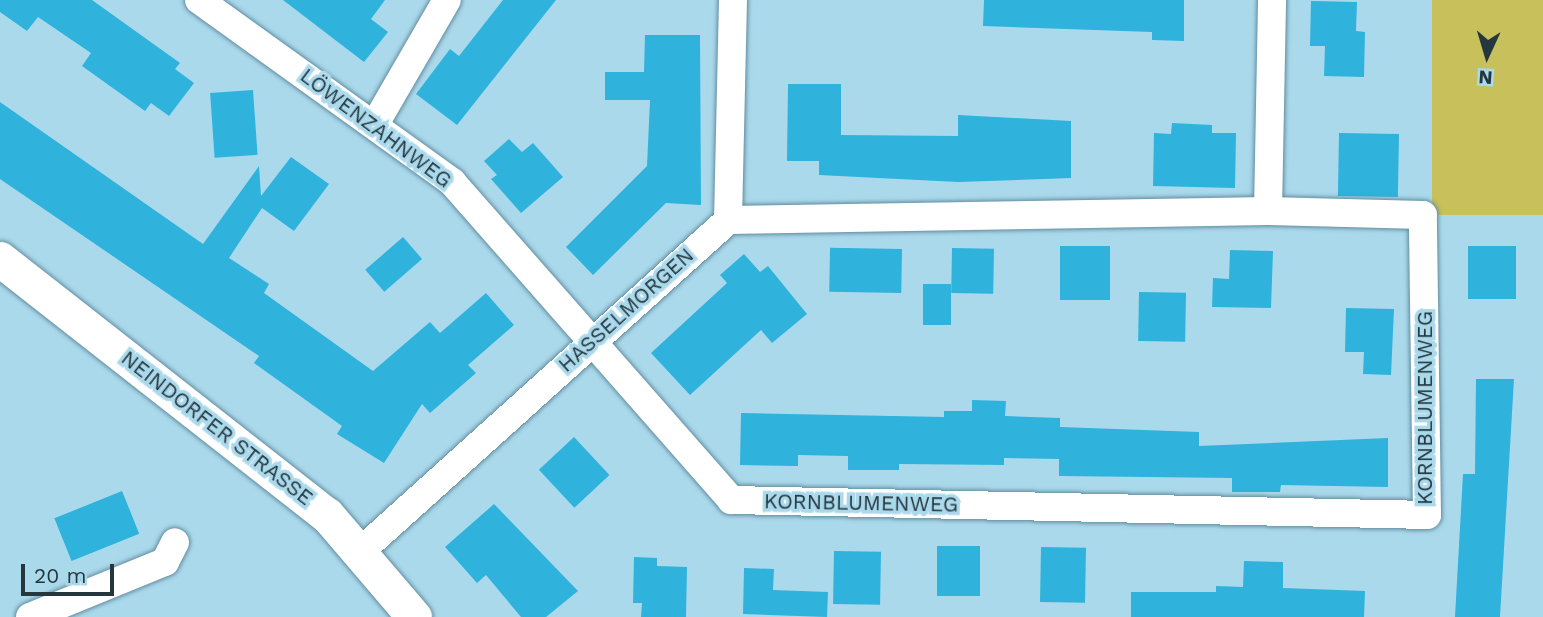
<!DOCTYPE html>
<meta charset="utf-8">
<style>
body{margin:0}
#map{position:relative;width:1543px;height:617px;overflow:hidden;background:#abd9ec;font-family:"Work Sans",sans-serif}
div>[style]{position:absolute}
.green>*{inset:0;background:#c8c05b;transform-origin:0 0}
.building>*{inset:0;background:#2fb2dc;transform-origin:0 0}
.roads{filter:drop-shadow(0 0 2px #618d9f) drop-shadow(0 0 2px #618d9f)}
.minor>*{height:28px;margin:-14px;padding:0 14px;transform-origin:14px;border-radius:14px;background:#fff}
.tertiary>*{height:35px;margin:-17.5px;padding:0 17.5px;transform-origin:17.5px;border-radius:17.5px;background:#fff}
span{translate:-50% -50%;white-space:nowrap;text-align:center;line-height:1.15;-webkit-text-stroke:7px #abd9ec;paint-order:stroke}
.street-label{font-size:21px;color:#24373e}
.north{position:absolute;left:1452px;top:21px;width:70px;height:70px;-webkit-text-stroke:5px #abd9ec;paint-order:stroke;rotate:184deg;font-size:19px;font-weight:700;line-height:28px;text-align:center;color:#24373e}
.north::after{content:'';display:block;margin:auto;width:24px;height:32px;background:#24373e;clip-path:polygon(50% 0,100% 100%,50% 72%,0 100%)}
.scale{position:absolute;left:21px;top:564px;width:93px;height:32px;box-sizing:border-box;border:4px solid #24373e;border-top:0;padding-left:9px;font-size:21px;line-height:24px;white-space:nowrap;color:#24373e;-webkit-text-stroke:5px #abd9ec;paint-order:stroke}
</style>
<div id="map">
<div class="green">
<i style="left:1432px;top:0;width:111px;height:215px"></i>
</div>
<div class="building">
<i style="clip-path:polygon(0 0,92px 0,180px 63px,175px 69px,194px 83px,169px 116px,151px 103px,145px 111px,82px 66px,91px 53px,38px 17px,27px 31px,0 12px)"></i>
<i style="clip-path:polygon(283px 0,385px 0,371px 19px,388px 32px,364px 62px)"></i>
<i style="clip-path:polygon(503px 0,556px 0,457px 125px,416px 94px,450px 49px,459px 56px)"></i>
<i style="clip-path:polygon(984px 0,1184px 0,1184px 41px,1152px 40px,1152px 32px,983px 26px)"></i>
<i style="clip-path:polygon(1311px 1px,1357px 2px,1356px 31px,1365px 32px,1364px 77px,1324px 76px,1325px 46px,1310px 46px)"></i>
<i style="clip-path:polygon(645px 35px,700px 35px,701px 205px,666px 203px,593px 275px,566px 247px,647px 166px,650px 100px,605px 100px,605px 72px,644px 72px)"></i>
<i style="clip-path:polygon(788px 84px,841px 84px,841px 135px,958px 136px,958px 115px,1071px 121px,1071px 178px,958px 182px,819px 175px,819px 161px,787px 161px)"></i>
<i style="left:253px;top:90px;width:65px;height:43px;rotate:86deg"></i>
<i style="clip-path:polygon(0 102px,203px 244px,259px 166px,261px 196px,291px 157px,329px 184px,294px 231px,262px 208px,229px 258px,269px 284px,264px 293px,373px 371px,430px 322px,440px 333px,486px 293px,514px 325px,468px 365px,476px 373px,430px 413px,422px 404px,384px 463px,337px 434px,342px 426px,254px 363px,259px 356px,0 179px)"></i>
<i style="clip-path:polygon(1172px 123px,1212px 125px,1212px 133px,1236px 133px,1235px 188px,1153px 186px,1154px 133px,1171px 134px)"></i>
<i style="left:1339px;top:133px;width:60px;height:63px;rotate:1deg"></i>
<i style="clip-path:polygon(509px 139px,522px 152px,533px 143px,563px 177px,521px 213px,491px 179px,497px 175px,484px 161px)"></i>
<i style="left:403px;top:237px;width:29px;height:50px;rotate:49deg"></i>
<i style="left:1060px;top:246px;width:50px;height:54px"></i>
<i style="left:1468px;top:246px;width:48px;height:53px"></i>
<i style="left:952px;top:248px;width:42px;height:45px;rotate:1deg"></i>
<i style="left:902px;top:249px;width:44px;height:72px;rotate:91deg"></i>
<i style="clip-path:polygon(1230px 250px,1273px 251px,1271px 308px,1212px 307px,1213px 278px,1229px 279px)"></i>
<i style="clip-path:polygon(744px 254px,760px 272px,768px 266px,807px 314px,772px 343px,761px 330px,690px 395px,651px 353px,727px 283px,720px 275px)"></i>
<i style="left:923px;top:284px;width:28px;height:41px"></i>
<i style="left:1139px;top:292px;width:47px;height:49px;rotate:1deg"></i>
<i style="clip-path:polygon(1346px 308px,1394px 309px,1391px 375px,1363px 374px,1364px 352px,1345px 352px)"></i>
<i style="clip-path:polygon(1476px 379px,1514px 379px,1500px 617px,1455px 617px,1463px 474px,1475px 474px)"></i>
<i style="clip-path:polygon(972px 400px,1006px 401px,1005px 416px,1060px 418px,1060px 427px,1199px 432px,1199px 446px,1388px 438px,1388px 487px,1281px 485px,1280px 492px,1232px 492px,1232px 478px,1059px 476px,1059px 459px,1004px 458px,1004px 465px,899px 464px,899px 470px,848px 470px,848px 456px,798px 455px,798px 466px,740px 465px,741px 413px,944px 417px,944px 411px,972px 411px)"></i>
<i style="left:574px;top:437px;width:52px;height:48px;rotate:47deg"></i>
<i style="left:122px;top:491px;width:46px;height:73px;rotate:68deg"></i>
<i style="clip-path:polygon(494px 504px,578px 591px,546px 617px,521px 617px,486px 575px,477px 583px,445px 547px)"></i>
<i style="left:937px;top:546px;width:43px;height:50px"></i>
<i style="left:1041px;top:547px;width:45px;height:55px;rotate:1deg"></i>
<i style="left:834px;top:551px;width:47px;height:53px;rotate:1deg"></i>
<i style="clip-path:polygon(634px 557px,657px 558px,657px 566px,687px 567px,686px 617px,641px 617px,642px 603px,633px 603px)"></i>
<i style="clip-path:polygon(1244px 561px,1283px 562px,1283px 588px,1365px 591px,1364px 617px,1131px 617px,1131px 592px,1216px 592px,1216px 586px,1243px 587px)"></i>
<i style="clip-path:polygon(744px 568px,774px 569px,773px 590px,828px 592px,827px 617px,743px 614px)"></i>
</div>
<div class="roads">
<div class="minor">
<i style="left:199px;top:0;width:312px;rotate:35.7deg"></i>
<i style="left:452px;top:182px;width:423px;rotate:48.7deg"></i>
<i style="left:731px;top:500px;width:696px;rotate:1.23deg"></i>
<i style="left:1427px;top:515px;width:300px;rotate:-90.8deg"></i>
<i style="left:1423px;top:215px;width:155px;rotate:-178.5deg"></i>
<i style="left:1268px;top:211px;width:540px;rotate:179.05deg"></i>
<i style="left:375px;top:124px;width:143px;rotate:-59.9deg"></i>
<i style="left:1268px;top:211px;width:211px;rotate:-88.9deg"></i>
<i style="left:362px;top:550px;width:493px;rotate:-42deg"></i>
<i style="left:728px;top:220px;width:220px;rotate:-88.7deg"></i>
<i style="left:30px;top:617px;width:146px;rotate:-22.2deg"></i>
<i style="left:165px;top:562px;width:22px;rotate:-63deg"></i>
</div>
<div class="tertiary">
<i style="left:0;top:259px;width:415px;rotate:38.1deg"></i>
<i style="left:327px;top:515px;width:134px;rotate:49.5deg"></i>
</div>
</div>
<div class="street-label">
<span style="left:376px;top:128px;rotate:37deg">LÖWENZAHNWEG</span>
<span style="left:626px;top:310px;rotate:-42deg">HASSELMORGEN</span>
<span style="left:1425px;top:408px;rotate:-90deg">KORNBLUMENWEG</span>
<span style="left:217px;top:428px;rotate:38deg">NEINDORFER STRASSE</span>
<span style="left:861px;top:503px;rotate:1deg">KORNBLUMENWEG</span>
</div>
<div class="north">N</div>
<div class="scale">20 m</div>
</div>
